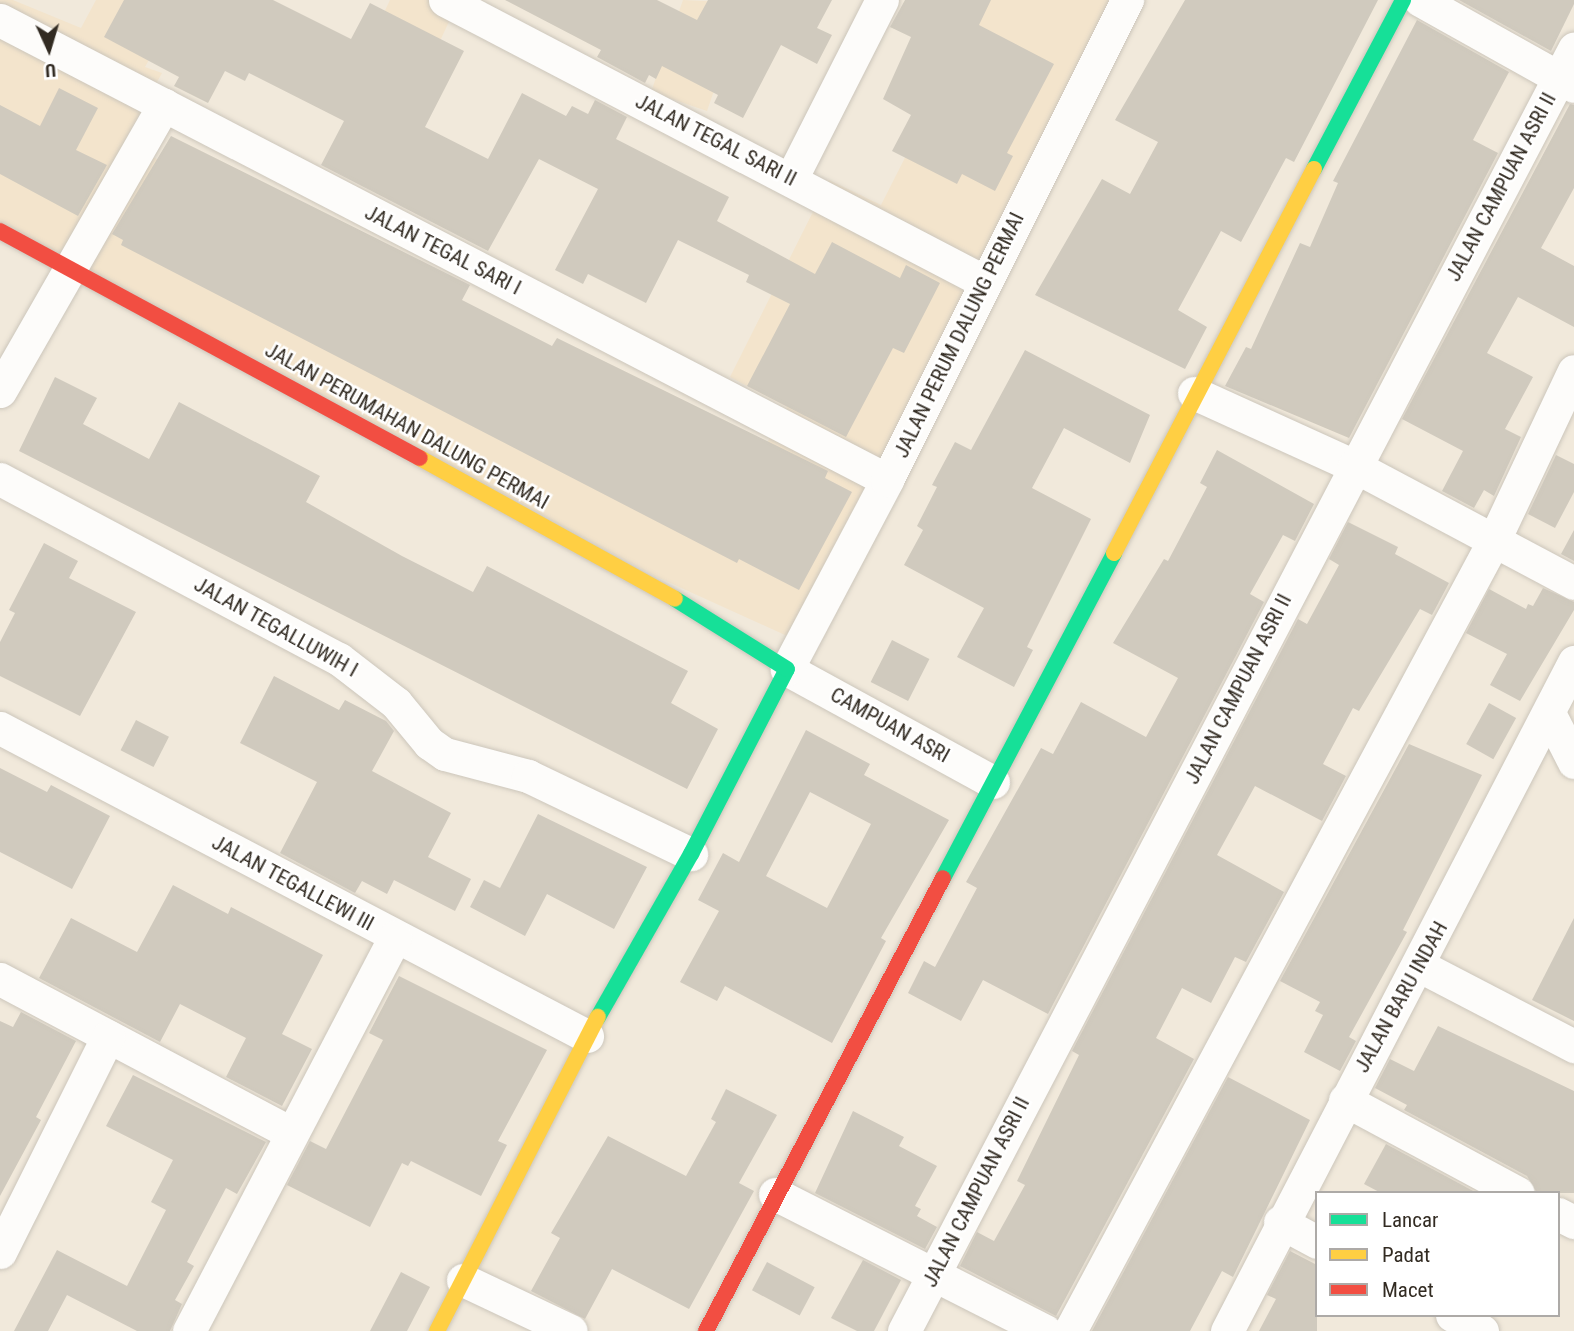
<!DOCTYPE html>
<style>
body{margin:0}
#map{position:relative;width:1574px;height:1331px;overflow:hidden;background:#f1e9db;font-family:"Roboto Condensed",sans-serif}
div>[style]{position:absolute}
.built>*{inset:0;background:#f3e4cc}
.building>*{inset:0;background:#d0cabe;transform-origin:0 0}
.roads{filter:drop-shadow(0 0 2px #ccc6bb) drop-shadow(0 0 2px #ccc6bb)}
.street>*{height:33px;margin:-16.5px;padding:0 16.5px;transform-origin:16.5px;border-radius:16.5px;background:#fdfcfa}
.fast>*{height:16px;margin:-8px;padding:0 8px;transform-origin:8px;border-radius:8px;background:#16e098}
.slow>*{height:16px;margin:-8px;padding:0 8px;transform-origin:8px;border-radius:8px;background:#ffcf43}
.jam>*{height:16px;margin:-8px;padding:0 8px;transform-origin:8px;border-radius:8px;background:#f24e42}
span{translate:-50% -50%;white-space:nowrap;text-align:center;line-height:1.15;-webkit-text-stroke:5px #fff;paint-order:stroke}
.street-label{font-size:21px;color:#322b22}
.legend{position:absolute;left:1315px;top:1191px;width:245px;height:126px;box-sizing:border-box;background:#fff;border:2px solid #adaaa7;margin:0;padding:9px 12px;list-style:none;font-size:21px;color:#322b22}
.legend li{display:flex;align-items:center;gap:14px;height:35px}
.legend b{width:35px;border:2px solid #adaaa7}
.north{position:absolute;left:14px;top:14px;width:70px;height:70px;-webkit-text-stroke:5px #fff;paint-order:stroke;rotate:176deg;font-size:19px;font-weight:700;line-height:28px;text-align:center;color:#322b22}
.north::after{content:'';display:block;margin:auto;width:24px;height:32px;background:#322b22;clip-path:polygon(50% 0,100% 100%,50% 72%,0 100%)}
</style>
<div id="map">
<div class="built">
<i style="clip-path:polygon(0 0,13px 0,81px 28px,96px 0,183px 0,145px 67px,162px 73px,124px 142px,754px 466px,787px 407px,730px 377px,829px 180px,881px 205px,985px 0,1136px 0,807px 645px,655px 576px,0 222px)"></i>
<i style="clip-path:polygon(390px 0,459px 0,421px 82px,363px 57px)"></i>
<i style="clip-path:polygon(683px 0,744px 3px,707px 111px,651px 92px)"></i>
</div>
<div class="building">
<i style="clip-path:polygon(124px 0,273px 0,351px 39px,370px 3px,464px 51px,425px 127px,488px 159px,522px 93px,566px 116px,572px 106px,588px 114px,595px 100px,627px 117px,616px 139px,729px 197px,717px 221px,815px 274px,832px 242px,900px 278px,906px 265px,940px 283px,904px 353px,893px 348px,846px 437px,747px 386px,790px 304px,746px 282px,749px 275px,678px 240px,646px 303px,588px 274px,583px 284px,555px 270px,598px 189px,539px 159px,488px 251px,321px 165px,344px 121px,249px 73px,245px 81px,225px 71px,208px 103px,174px 86px,179px 77px,104px 37px)"></i>
<i style="clip-path:polygon(505px 0,657px 0,697px 20px,708px 0,832px 0,817px 28px,832px 35px,817px 64px,781px 45px,743px 118px,714px 103px,718px 95px,662px 66px,656px 79px,649px 75px,645px 83px,597px 57px,601px 50px)"></i>
<i style="clip-path:polygon(905px 0,991px 0,979px 25px,1054px 64px,1007px 153px,1013px 156px,995px 191px,962px 174px,957px 184px,892px 151px,911px 115px,883px 99px,911px 37px,890px 27px)"></i>
<i style="clip-path:polygon(1185px 0,1378px 0,1294px 162px,1286px 158px,1241px 242px,1221px 231px,1178px 310px,1207px 327px,1185px 369px,1035px 295px,1102px 179px,1130px 194px,1158px 142px,1115px 120px)"></i>
<i style="clip-path:polygon(1459px 0,1574px 0,1574px 4px,1551px 51px)"></i>
<i style="clip-path:polygon(1417px 20px,1509px 72px,1473px 140px,1498px 153px,1349px 438px,1225px 386px,1246px 347px,1251px 349px,1300px 243px,1310px 247px,1338px 183px,1333px 181px)"></i>
<i style="clip-path:polygon(59px 88px,98px 108px,76px 150px,107px 165px,78px 216px,0 174px,0 105px,40px 126px)"></i>
<i style="clip-path:polygon(1570px 104px,1574px 105px,1574px 188px,1541px 248px,1574px 266px,1574px 327px,1518px 297px,1487px 353px,1533px 377px,1505px 429px,1521px 437px,1494px 496px,1484px 490px,1474px 508px,1442px 491px,1463px 451px,1402px 419px)"></i>
<i style="clip-path:polygon(171px 136px,470px 285px,462px 300px,552px 346px,557px 338px,828px 471px,825px 478px,852px 492px,799px 590px,739px 559px,737px 563px,121px 245px,123px 240px,112px 234px)"></i>
<i style="clip-path:polygon(1025px 350px,1150px 415px,1130px 463px,1064px 428px,1032px 488px,1091px 519px,1027px 647px,1033px 650px,1014px 687px,957px 657px,984px 608px,904px 565px,923px 530px,917px 526px,937px 487px,932px 485px,955px 442px,971px 450px)"></i>
<i style="clip-path:polygon(55px 377px,97px 398px,83px 424px,149px 459px,179px 402px,320px 476px,306px 502px,402px 556px,473px 592px,487px 566px,688px 671px,671px 703px,718px 729px,687px 789px,19px 451px)"></i>
<i style="clip-path:polygon(1217px 450px,1314px 504px,1295px 541px,1283px 535px,1250px 594px,1264px 602px,1048px 1014px,983px 980px,961px 1021px,908px 993px,924px 961px,935px 967px,977px 888px,966px 882px,1041px 748px,1053px 754px,1081px 702px,1146px 737px,1178px 678px,1113px 643px,1164px 559px,1168px 561px,1207px 487px,1200px 483px)"></i>
<i style="clip-path:polygon(1556px 455px,1574px 464px,1574px 492px,1555px 528px,1528px 514px)"></i>
<i style="clip-path:polygon(1348px 522px,1398px 547px,1395px 554px,1449px 583px,1432px 615px,1420px 609px,1359px 711px,1353px 708px,1323px 764px,1346px 776px,1322px 821px,1255px 786px,1217px 855px,1284px 892px,1246px 962px,1235px 957px,1211px 1003px,1182px 988px,1156px 1038px,1194px 1059px,1056px 1316px,960px 1266px,977px 1232px,994px 1241px,1025px 1185px,1017px 1181px,1079px 1055px,1072px 1051px,1298px 619px,1307px 624px,1339px 565px,1329px 559px)"></i>
<i style="clip-path:polygon(1574px 530px,1574px 561px,1561px 554px)"></i>
<i style="clip-path:polygon(44px 543px,78px 561px,69px 578px,136px 612px,80px 716px,0 676px,0 642px,15px 613px,9px 610px)"></i>
<i style="clip-path:polygon(1543px 588px,1574px 602px,1574px 610px,1520px 701px,1490px 685px,1507px 654px,1466px 633px,1489px 589px,1526px 609px,1528px 604px,1533px 606px)"></i>
<i style="left:892px;top:640px;width:42px;height:47px;rotate:27deg"></i>
<i style="clip-path:polygon(274px 676px,339px 710px,345px 700px,386px 721px,394px 731px,372px 771px,451px 813px,428px 857px,471px 879px,455px 911px,394px 880px,387px 894px,362px 881px,355px 893px,280px 853px,317px 782px,240px 743px)"></i>
<i style="left:1489px;top:703px;width:31px;height:47px;rotate:29deg"></i>
<i style="left:136px;top:720px;width:37px;height:34px;rotate:27deg"></i>
<i style="clip-path:polygon(evenodd,806px 730px,870px 764px,864px 775px,949px 820px,881px 938px,886px 941px,832px 1043px,725px 986px,717px 1001px,680px 982px,719px 911px,698px 900px,723px 853px,739px 862px,806px 730px,810px 792px,871px 824px,827px 908px,766px 876px,810px 792px)"></i>
<i style="clip-path:polygon(1409px 744px,1482px 775px,1403px 930px,1407px 932px,1349px 1037px,1356px 1041px,1340px 1071px,1304px 1052px,1323px 1015px,1315px 1011px,1320px 1002px,1280px 981px)"></i>
<i style="clip-path:polygon(0 768px,47px 792px,51px 785px,110px 816px,72px 889px,0 852px)"></i>
<i style="clip-path:polygon(538px 814px,647px 867px,614px 929px,547px 894px,525px 936px,470px 907px,484px 880px,500px 888px)"></i>
<i style="clip-path:polygon(173px 885px,228px 914px,231px 907px,323px 955px,282px 1034px,312px 1049px,282px 1106px,226px 1077px,246px 1038px,180px 1004px,160px 1042px,39px 978px,71px 918px,137px 952px)"></i>
<i style="clip-path:polygon(1574px 918px,1574px 1021px,1532px 1000px)"></i>
<i style="clip-path:polygon(399px 976px,547px 1050px,498px 1141px,507px 1145px,481px 1196px,411px 1161px,408px 1166px,402px 1163px,370px 1227px,287px 1185px,310px 1141px,326px 1149px,383px 1040px,369px 1033px)"></i>
<i style="clip-path:polygon(21px 1012px,76px 1041px,36px 1117px,41px 1120px,0 1196px,0 1021px,13px 1027px)"></i>
<i style="clip-path:polygon(1438px 1026px,1574px 1091px,1574px 1193px,1537px 1193px,1527px 1176px,1404px 1110px,1407px 1105px,1375px 1088px,1390px 1059px,1414px 1071px)"></i>
<i style="clip-path:polygon(133px 1075px,266px 1142px,237px 1194px,226px 1188px,187px 1262px,194px 1266px,175px 1300px,182px 1304px,170px 1331px,137px 1331px,67px 1295px,48px 1331px,14px 1331px,57px 1250px,127px 1286px,166px 1210px,151px 1202px,173px 1160px,106px 1126px)"></i>
<i style="clip-path:polygon(1228px 1077px,1310px 1120px,1233px 1277px,1222px 1271px,1190px 1331px,1092px 1331px)"></i>
<i style="clip-path:polygon(726px 1089px,777px 1115px,739px 1183px,754px 1191px,689px 1309px,612px 1269px,585px 1319px,531px 1291px,560px 1238px,551px 1233px,608px 1136px,686px 1176px,716px 1122px,711px 1119px)"></i>
<i style="clip-path:polygon(853px 1111px,904px 1137px,899px 1146px,937px 1166px,915px 1206px,921px 1209px,917px 1216px,937px 1227px,925px 1249px,815px 1193px)"></i>
<i style="clip-path:polygon(1386px 1144px,1477px 1193px,1381px 1193px,1364px 1184px)"></i>
<i style="clip-path:polygon(1290px 1251px,1317px 1265px,1317px 1331px,1259px 1331px,1276px 1299px,1267px 1295px)"></i>
<i style="clip-path:polygon(863px 1260px,901px 1280px,874px 1331px,857px 1331px,831px 1318px)"></i>
<i style="left:767px;top:1262px;width:54px;height:32px;rotate:28deg"></i>
<i style="clip-path:polygon(401px 1272px,430px 1287px,407px 1331px,370px 1331px)"></i>
</div>
<div class="roads">
<div class="street">
<i style="left:445px;top:0;width:609px;rotate:27.57deg"></i>
<i style="left:1420px;top:0;width:176px;rotate:29.2deg"></i>
<i style="left:0;top:20px;width:999px;rotate:27.41deg"></i>
<i style="left:791px;top:179px;width:201px;rotate:-63.1deg"></i>
<i style="left:0;top:391px;width:330px;rotate:-60.2deg"></i>
<i style="left:1194px;top:393px;width:176px;rotate:24.5deg"></i>
<i style="left:1354px;top:466px;width:249px;rotate:28deg"></i>
<i style="left:0;top:479px;width:384px;rotate:28deg"></i>
<i style="left:339px;top:659px;width:72px;rotate:37.7deg"></i>
<i style="left:396px;top:703px;width:52px;rotate:50.5deg"></i>
<i style="left:429px;top:743px;width:19px;rotate:35deg"></i>
<i style="left:445px;top:754px;width:86px;rotate:14.8deg"></i>
<i style="left:528px;top:776px;width:181px;rotate:25.6deg"></i>
<i style="left:1549px;top:713px;width:55px;rotate:63deg"></i>
<i style="left:0;top:728px;width:663px;rotate:27.69deg"></i>
<i style="left:993px;top:782px;width:235px;rotate:-151.3deg"></i>
<i style="left:787px;top:669px;width:214px;rotate:-62.1deg"></i>
<i style="left:887px;top:480px;width:537px;rotate:-63.43deg"></i>
<i style="left:1420px;top:966px;width:174px;rotate:27.5deg"></i>
<i style="left:0;top:979px;width:327px;rotate:27.9deg"></i>
<i style="left:1345px;top:1100px;width:196px;rotate:28.3deg"></i>
<i style="left:775px;top:1194px;width:303px;rotate:26.9deg"></i>
<i style="left:1558px;top:1214px;width:18px;rotate:27deg"></i>
<i style="left:1280px;top:1222px;width:42px;rotate:28.4deg"></i>
<i style="left:0;top:1252px;width:241px;rotate:-63.4deg"></i>
<i style="left:463px;top:1280px;width:119px;rotate:25.3deg"></i>
<i style="left:1452px;top:1315px;width:34px;rotate:28deg"></i>
<i style="left:189px;top:1331px;width:445px;rotate:-62.4deg"></i>
<i style="left:904px;top:1331px;width:1447px;rotate:-62.41deg"></i>
<i style="left:1070px;top:1331px;width:895px;rotate:-61.8deg"></i>
<i style="left:1493px;top:542px;width:189px;rotate:-64.7deg"></i>
<i style="left:1227px;top:1331px;width:754px;rotate:-62.58deg"></i>
</div>
<div class="fast">
<i style="left:1314px;top:169px;width:191px;rotate:-62.2deg"></i>
<i style="left:943px;top:878px;width:367px;rotate:-62.2deg"></i>
<i style="left:598px;top:1017px;width:188px;rotate:-60.3deg"></i>
<i style="left:691px;top:854px;width:208px;rotate:-62.6deg"></i>
<i style="left:787px;top:669px;width:132px;rotate:-148deg"></i>
</div>
<div class="slow">
<i style="left:420px;top:458px;width:291px;rotate:28.9deg"></i>
<i style="left:1114px;top:553px;width:433px;rotate:-62.5deg"></i>
<i style="left:437px;top:1331px;width:353px;rotate:-62.9deg"></i>
</div>
<div class="jam">
<i style="left:0;top:231px;width:477px;rotate:28.4deg"></i>
<i style="left:706px;top:1331px;width:511px;rotate:-62.38deg"></i>
</div>
</div>
<div class="street-label">
<span style="left:716px;top:140px;rotate:27deg">JALAN TEGAL SARI II</span>
<span style="left:1501px;top:187px;rotate:-62deg">JALAN CAMPUAN ASRI II</span>
<span style="left:443px;top:250px;rotate:27deg">JALAN TEGAL SARI I</span>
<span style="left:959px;top:335px;rotate:-64deg">JALAN PERUM DALUNG PERMAI</span>
<span style="left:407px;top:426px;rotate:29deg">JALAN PERUMAHAN DALUNG PERMAI</span>
<span style="left:276px;top:627px;rotate:29deg">JALAN TEGALLUWIH I</span>
<span style="left:1238px;top:689px;rotate:-63deg">JALAN CAMPUAN ASRI II</span>
<span style="left:890px;top:725px;rotate:29deg">CAMPUAN ASRI</span>
<span style="left:293px;top:883px;rotate:28deg">JALAN TEGALLEWI III</span>
<span style="left:1401px;top:997px;rotate:-61deg">JALAN BARU INDAH</span>
<span style="left:976px;top:1192px;rotate:-63deg">JALAN CAMPUAN ASRI II</span>
</div>
<ul class="legend">
<li><b style="height:9px;background:#16e098"></b>Lancar</li>
<li><b style="height:9px;background:#ffcf43"></b>Padat</li>
<li><b style="height:9px;background:#f24e42"></b>Macet</li>
</ul>
<div class="north">U</div>
</div>
